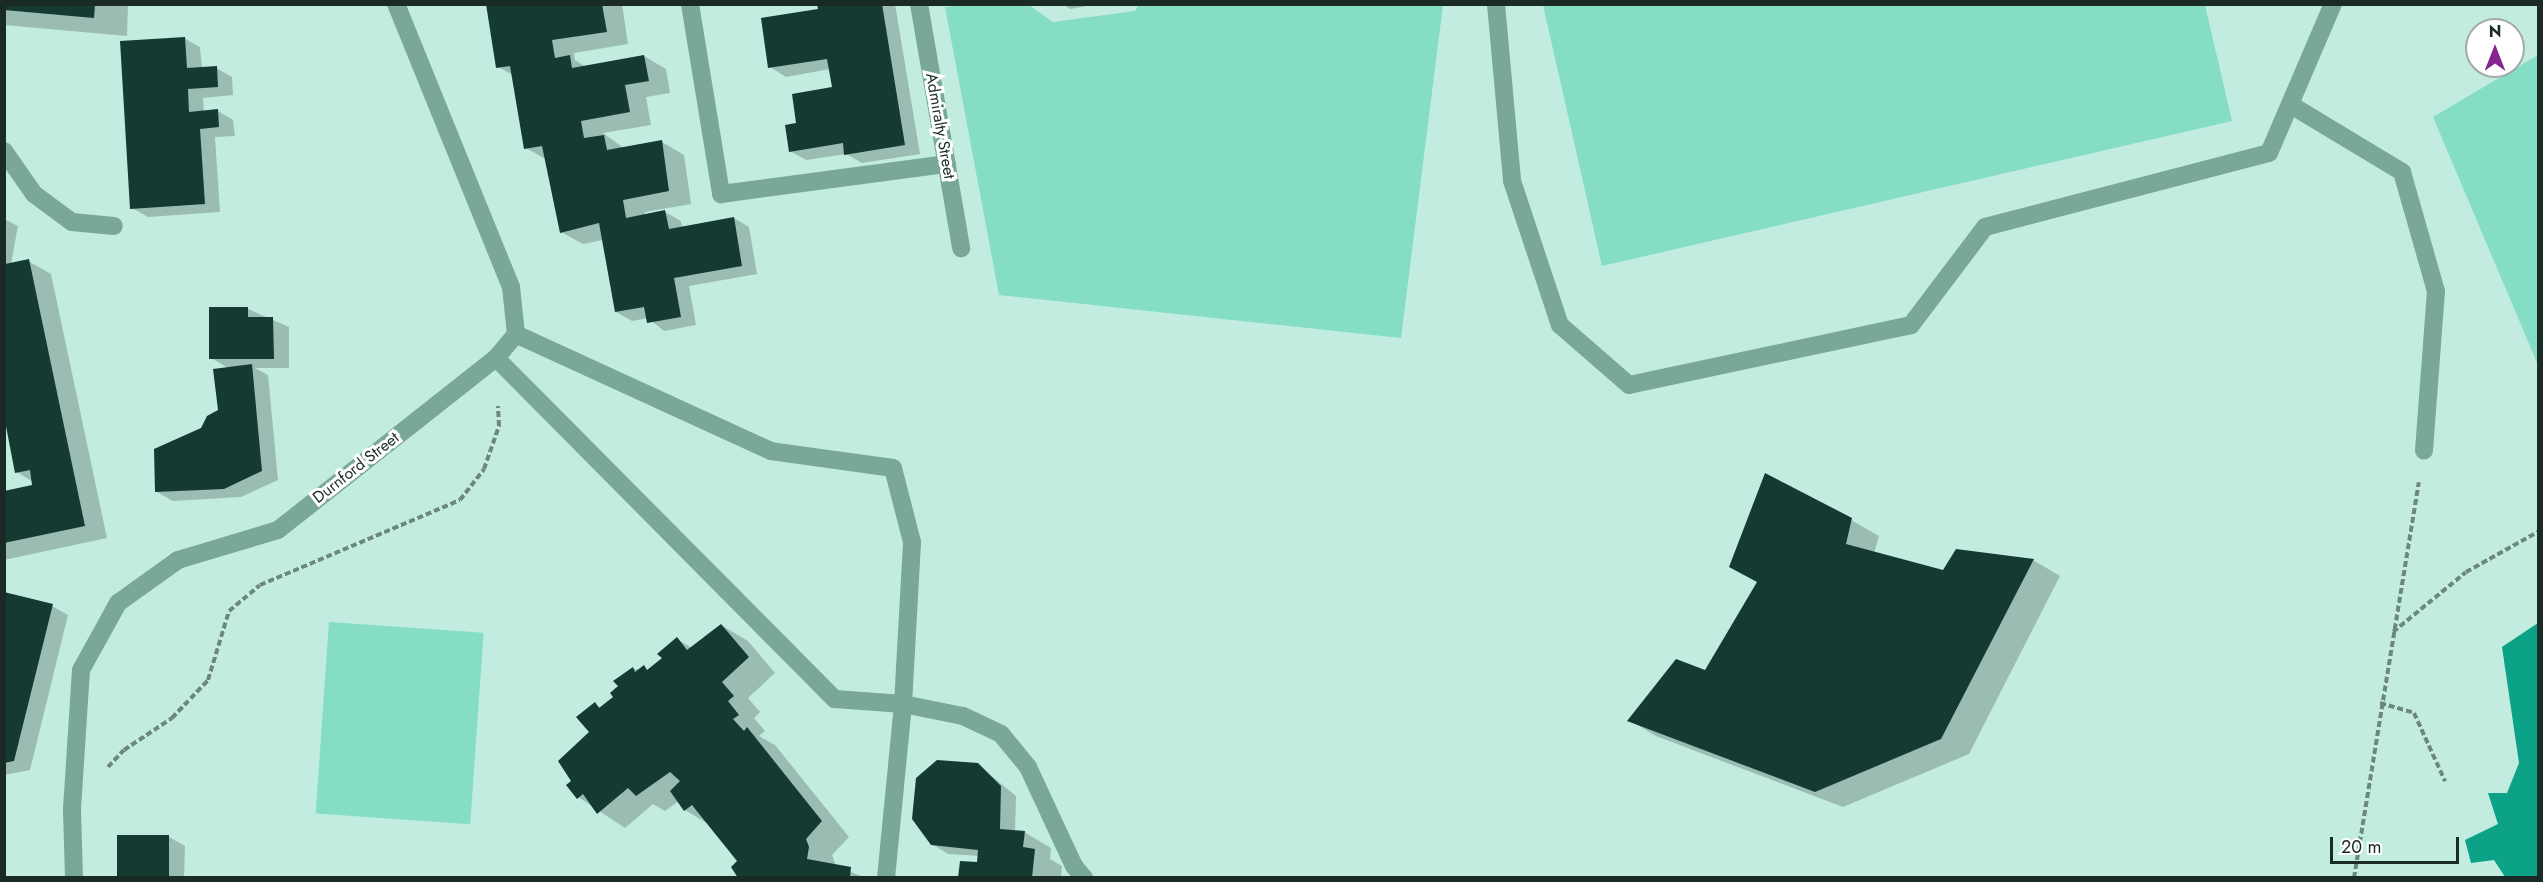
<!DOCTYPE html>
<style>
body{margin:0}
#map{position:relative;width:2543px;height:882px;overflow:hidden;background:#c2ece0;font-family:Jost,sans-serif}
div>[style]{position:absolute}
.green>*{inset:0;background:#85ddc6;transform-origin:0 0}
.water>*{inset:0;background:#0ba287}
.shadow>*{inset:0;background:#0003}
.building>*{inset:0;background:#143a31;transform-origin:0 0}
.path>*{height:4px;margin-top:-2px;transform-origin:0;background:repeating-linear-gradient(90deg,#6b877f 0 6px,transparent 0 9px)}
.lane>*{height:18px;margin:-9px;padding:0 9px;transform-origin:9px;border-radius:9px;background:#79a79a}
.street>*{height:18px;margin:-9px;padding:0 9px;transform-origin:9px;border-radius:9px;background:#79a79a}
span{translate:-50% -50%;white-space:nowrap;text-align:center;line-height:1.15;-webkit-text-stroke:6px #fff;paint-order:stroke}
.street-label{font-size:16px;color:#1a2a25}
.frame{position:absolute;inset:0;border:6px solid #1a2a25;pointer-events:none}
.north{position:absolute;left:2465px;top:18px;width:60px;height:60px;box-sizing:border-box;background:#fff;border:2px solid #a3aaa8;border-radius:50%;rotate:0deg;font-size:16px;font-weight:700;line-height:24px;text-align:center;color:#1a2a25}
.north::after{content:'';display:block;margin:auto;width:21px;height:27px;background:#88268f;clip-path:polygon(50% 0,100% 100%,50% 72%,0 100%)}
.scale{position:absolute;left:2330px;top:837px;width:129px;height:27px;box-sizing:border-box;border:3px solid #1a2a25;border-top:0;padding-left:8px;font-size:18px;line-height:21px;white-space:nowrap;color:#1a2a25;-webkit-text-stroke:4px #fff;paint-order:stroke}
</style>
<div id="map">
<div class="green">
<i style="clip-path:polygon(964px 5px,1029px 5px,1053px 22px,1135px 11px,1139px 4px,1443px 5px,1401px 338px,999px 295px,945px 7px)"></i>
<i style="clip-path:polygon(1543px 5px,2205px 5px,2232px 121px,1602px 266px)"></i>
<i style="clip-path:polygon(2538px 55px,2538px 365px,2433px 117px)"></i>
<i style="left:329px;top:622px;width:155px;height:192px;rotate:4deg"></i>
</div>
<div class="water">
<i style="clip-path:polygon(2538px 623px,2538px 877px,2505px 877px,2494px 860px,2471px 863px,2465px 840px,2498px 824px,2488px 793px,2507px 793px,2519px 763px,2502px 647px)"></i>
</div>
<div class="shadow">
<i style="clip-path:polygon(4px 4px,128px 4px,127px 36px,4px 25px)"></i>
<i style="clip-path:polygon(487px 4px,622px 4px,628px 44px,574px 53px,575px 60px,586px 67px,644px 56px,666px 69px,670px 93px,646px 97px,651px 125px,603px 133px,625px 149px,662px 142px,684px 155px,691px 204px,645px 212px,645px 216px,665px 212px,681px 221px,682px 228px,734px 218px,749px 227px,757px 274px,689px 286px,696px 325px,664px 331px,648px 318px,632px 321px,616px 312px,603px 240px,583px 244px,561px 232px,547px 160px,526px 148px,513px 75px,498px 67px)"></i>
<i style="clip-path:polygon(819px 4px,895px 4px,920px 154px,862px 163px,846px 154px,806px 160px,790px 151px,833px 88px,830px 69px,786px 77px,770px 67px,820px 11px)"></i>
<i style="clip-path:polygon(1063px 4px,1098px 4px,1070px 9px)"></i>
<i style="clip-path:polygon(184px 38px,200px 47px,202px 68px,216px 68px,232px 77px,233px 95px,203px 98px,204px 112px,218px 111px,233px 120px,235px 136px,215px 137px,220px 212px,148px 217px,132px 208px)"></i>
<i style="clip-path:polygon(4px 219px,18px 226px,11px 264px,28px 261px,51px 274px,107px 538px,4px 560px,4px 493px,34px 486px,33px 482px,17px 472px,4px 414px)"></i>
<i style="clip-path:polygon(248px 309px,289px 327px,289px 368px,255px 368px,268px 375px,278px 480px,241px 497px,173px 501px,157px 492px,220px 410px,228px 368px,211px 358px)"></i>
<i style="clip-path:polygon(1851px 520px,1879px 536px,1874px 553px,1944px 572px,2033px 560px,2060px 576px,1969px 754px,1843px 807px,1656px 736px,1629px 720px,1705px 672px)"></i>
<i style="clip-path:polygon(4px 594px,52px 606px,68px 615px,30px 770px,4px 775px)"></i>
<i style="clip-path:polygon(721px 625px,748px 641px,775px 673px,748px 698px,760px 712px,754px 718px,765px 731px,759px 736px,775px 745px,849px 837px,832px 855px,836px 866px,866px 878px,740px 878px,739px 861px,710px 825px,685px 810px,679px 801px,665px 811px,653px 804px,625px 828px,578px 797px,573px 781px,591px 732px,595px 704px,602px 708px,615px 697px,633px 669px,649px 670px,664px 658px,677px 639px,692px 648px)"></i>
<i style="clip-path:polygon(978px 765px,1016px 796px,1015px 832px,1024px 832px,1051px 848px,1050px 859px,1062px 866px,1061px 878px,960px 878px,978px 863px,979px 856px,948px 854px,932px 844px)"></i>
<i style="clip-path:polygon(169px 837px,185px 846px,184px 878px,118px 878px)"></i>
</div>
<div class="building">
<i style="clip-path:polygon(4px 4px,95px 4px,94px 18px,4px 10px)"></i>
<i style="clip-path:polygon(486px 4px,602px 4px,607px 32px,552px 40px,555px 58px,570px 55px,572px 68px,644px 55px,649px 81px,625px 85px,630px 112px,581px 121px,584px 138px,604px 135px,607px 150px,662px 140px,669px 191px,623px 200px,626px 218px,665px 210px,669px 229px,734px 217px,742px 266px,674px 278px,681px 317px,647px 323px,644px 307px,615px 312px,599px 223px,560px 233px,542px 146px,524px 149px,510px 66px,496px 68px)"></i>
<i style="clip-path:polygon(817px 4px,882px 4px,905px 145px,844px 155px,843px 143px,789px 152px,785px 125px,796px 123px,792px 94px,832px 87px,827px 59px,768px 68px,761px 18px,818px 9px)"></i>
<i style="clip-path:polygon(185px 37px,187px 68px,217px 66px,218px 87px,188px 89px,189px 112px,218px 109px,219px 127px,200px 129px,205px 204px,130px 209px,120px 41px)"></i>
<i style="clip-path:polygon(29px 259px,85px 526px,4px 543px,4px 491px,32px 485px,30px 470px,15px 473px,5px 421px,5px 264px)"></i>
<i style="clip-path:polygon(209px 307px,248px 307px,248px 317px,273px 317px,274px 359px,209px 359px)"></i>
<i style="clip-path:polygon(252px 364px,262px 471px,224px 489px,155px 492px,154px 449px,201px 428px,207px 416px,218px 410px,213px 369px)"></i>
<i style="clip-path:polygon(1765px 473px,1852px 518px,1846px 544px,1943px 570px,1956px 549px,2034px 559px,1941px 739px,1815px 792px,1627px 721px,1676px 659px,1705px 670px,1757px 582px,1729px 567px)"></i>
<i style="clip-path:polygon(4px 592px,53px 604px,14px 761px,4px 763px)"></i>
<i style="clip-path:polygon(721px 624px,749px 657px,722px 682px,734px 696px,728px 701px,739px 715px,733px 719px,744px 731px,747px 727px,822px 821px,806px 839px,809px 847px,807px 859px,851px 867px,850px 878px,738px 878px,731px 867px,737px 861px,692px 805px,684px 811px,670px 791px,680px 781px,670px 772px,636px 796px,628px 788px,597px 814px,583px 794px,577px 799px,566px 785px,571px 781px,558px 761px,589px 732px,576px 717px,595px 702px,599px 708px,613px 697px,610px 693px,618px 686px,613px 681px,633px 667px,635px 672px,644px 665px,647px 670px,662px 658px,657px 654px,677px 637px,687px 650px)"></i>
<i style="clip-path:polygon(937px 760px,978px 763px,1001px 786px,1000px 829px,1025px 831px,1023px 847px,1035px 849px,1032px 878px,958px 878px,960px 861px,977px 862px,978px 850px,931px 845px,912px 819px,916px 778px)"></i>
<i style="left:117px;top:835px;width:52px;height:43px"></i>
</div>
<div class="path">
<i style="left:2393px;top:632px;width:94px;rotate:-39.4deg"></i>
<i style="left:2466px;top:572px;width:82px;rotate:-29.1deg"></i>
<i style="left:2380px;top:703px;width:35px;rotate:16deg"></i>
<i style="left:2414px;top:713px;width:75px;rotate:65.5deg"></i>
<i style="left:108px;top:767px;width:23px;rotate:-47deg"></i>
<i style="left:124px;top:750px;width:58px;rotate:-33.7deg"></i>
<i style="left:172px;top:718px;width:52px;rotate:-46.5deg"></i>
<i style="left:208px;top:680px;width:72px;rotate:-73.1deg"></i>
<i style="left:229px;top:611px;width:40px;rotate:-40deg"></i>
<i style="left:260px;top:585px;width:217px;rotate:-23deg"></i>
<i style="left:460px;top:500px;width:39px;rotate:-52deg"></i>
<i style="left:484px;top:469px;width:46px;rotate:-70.8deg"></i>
<i style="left:499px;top:426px;width:20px;rotate:-93deg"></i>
<i style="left:2354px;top:878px;width:401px;rotate:-80.7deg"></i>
</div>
<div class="lane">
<i style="left:690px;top:4px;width:193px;rotate:80.7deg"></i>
<i style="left:721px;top:194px;width:228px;rotate:-7.6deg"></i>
<i style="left:1496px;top:4px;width:178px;rotate:84.8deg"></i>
<i style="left:1512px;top:181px;width:152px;rotate:71.6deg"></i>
<i style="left:1560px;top:325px;width:91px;rotate:41deg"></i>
<i style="left:1629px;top:385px;width:288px;rotate:-12deg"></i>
<i style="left:1911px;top:325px;width:123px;rotate:-52.9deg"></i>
<i style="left:1985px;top:227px;width:293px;rotate:-14.6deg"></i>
<i style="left:2269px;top:153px;width:162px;rotate:-66.8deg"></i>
<i style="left:2291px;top:105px;width:130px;rotate:31.1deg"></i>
<i style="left:2402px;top:172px;width:124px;rotate:74.1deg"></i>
<i style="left:2436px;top:291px;width:160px;rotate:94.3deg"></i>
<i style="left:4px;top:151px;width:52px;rotate:55.1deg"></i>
<i style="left:34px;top:194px;width:47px;rotate:36.4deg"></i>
<i style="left:72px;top:222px;width:42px;rotate:5.4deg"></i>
<i style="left:496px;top:358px;width:481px;rotate:45.2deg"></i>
<i style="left:835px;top:699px;width:68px;rotate:4.2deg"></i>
<i style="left:903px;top:704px;width:162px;rotate:-86.8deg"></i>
<i style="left:912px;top:542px;width:76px;rotate:-104.4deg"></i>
<i style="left:893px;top:468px;width:123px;rotate:-172.1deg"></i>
<i style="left:771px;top:451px;width:281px;rotate:-155.4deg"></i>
<i style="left:886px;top:878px;width:175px;rotate:-84.4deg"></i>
<i style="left:903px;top:704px;width:61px;rotate:11.3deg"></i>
<i style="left:963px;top:716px;width:42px;rotate:25.3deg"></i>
<i style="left:1001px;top:734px;width:43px;rotate:50.7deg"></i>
<i style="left:1028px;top:767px;width:109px;rotate:65.1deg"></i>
<i style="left:1074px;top:866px;width:16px;rotate:50deg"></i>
</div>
<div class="street">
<i style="left:919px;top:4px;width:248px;rotate:80.2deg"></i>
<i style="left:74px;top:878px;width:69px;rotate:-91.7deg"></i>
<i style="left:72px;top:809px;width:139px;rotate:-86.3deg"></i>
<i style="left:81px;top:670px;width:77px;rotate:-61.1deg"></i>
<i style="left:118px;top:603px;width:74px;rotate:-35.6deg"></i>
<i style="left:178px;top:560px;width:104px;rotate:-16.7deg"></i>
<i style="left:278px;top:530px;width:278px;rotate:-38.3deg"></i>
<i style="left:496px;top:358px;width:31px;rotate:-50deg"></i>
<i style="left:516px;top:334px;width:47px;rotate:-96.1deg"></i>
<i style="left:511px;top:287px;width:305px;rotate:-112.1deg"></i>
</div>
<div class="street-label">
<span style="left:940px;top:126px;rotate:80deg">Admiralty Street</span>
<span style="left:356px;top:468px;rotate:-38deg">Durnford Street</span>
</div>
<div class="frame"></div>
<div class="north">N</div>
<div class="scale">20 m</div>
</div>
